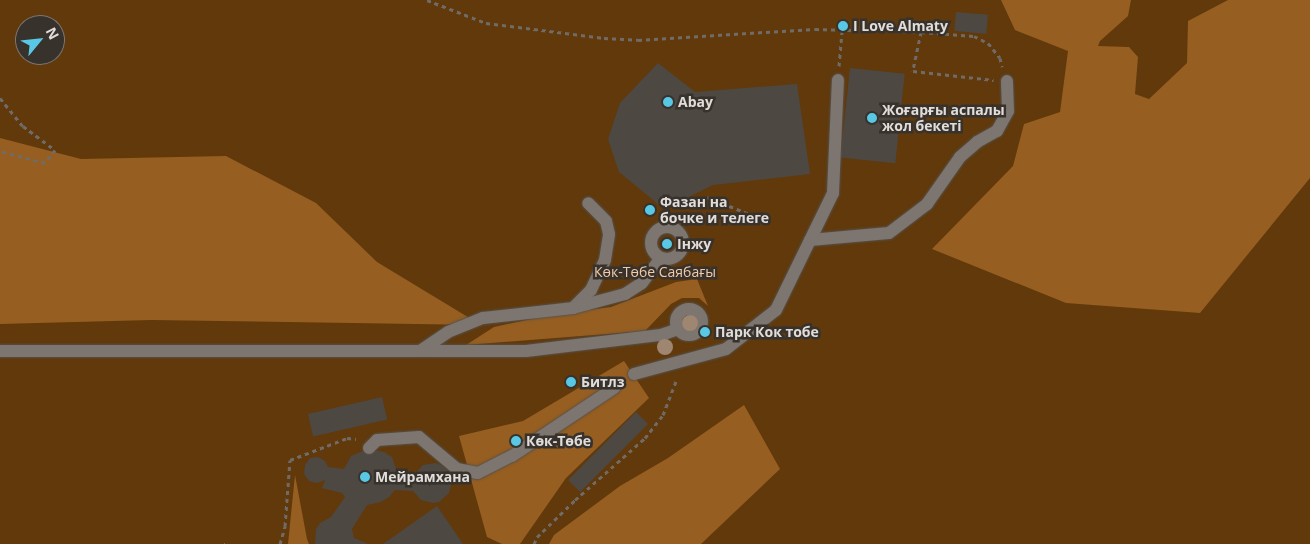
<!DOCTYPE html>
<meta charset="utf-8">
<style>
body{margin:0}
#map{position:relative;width:1310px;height:544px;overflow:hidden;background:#38322d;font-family:"Open Sans",sans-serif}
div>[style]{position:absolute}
.green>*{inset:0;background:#61390b}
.forest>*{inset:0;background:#965e21}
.building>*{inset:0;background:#4e4843;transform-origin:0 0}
.path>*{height:3px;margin-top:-1.5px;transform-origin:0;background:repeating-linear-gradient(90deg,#706b66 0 4px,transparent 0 8px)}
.roads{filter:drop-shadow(0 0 1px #55514c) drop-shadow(0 0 1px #55514c)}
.minor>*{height:12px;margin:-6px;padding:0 6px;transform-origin:6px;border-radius:6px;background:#7c7570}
.minor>.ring{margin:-6px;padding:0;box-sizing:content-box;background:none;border:12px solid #7c7570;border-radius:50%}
.trees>*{width:16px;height:16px;margin:-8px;border-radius:50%;background:#9e8671}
.dots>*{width:14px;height:14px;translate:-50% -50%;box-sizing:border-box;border:2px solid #38322d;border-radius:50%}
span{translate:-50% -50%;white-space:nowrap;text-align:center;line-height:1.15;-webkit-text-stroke:5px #38322d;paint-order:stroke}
.poi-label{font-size:14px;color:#e1ddda;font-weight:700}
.left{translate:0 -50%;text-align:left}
.park-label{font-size:14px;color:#f2cba8}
.north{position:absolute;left:15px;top:15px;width:50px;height:50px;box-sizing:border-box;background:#38322d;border:1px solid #7c7672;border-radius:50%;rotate:62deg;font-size:14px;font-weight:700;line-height:20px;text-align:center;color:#e1ddda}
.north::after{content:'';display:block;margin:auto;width:18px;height:22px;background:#59c8e4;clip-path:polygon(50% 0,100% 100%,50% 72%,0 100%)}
</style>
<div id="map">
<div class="green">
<i style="clip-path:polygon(evenodd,0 0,1310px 0,1310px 544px,0 544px,0 0,25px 25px,55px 25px,55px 55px,25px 55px,25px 25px)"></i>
</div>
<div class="forest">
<i style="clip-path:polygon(1001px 0,1131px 0,1128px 16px,1100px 41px,1098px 46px,1129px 47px,1138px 57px,1135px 94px,1149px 99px,1187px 63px,1188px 21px,1228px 0,1310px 0,1310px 178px,1200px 313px,1066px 303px,932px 249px,1013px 166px,1024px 124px,1060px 112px,1068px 51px,1015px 30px)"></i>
<i style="clip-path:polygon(0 138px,81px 159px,226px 156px,316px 203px,377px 262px,481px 325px,151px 320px,0 324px)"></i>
<i style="clip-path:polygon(697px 279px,708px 306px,699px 298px,682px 298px,671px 304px,645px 331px,466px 345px,494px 327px,550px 315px,611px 307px,676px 282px)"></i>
<i style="clip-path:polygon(624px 361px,649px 398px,566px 478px,520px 544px,502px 544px,487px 537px,459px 436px,523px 421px)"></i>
<i style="clip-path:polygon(744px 405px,780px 469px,701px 544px,549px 544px,554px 535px,620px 486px,668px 458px)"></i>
<i style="clip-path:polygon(295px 475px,307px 539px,309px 544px,288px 544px)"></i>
</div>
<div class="building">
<i style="left:956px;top:12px;width:32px;height:19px;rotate:5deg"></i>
<i style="clip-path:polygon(658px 63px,695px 92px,797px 84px,810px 174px,713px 185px,664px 209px,619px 172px,608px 139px,620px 103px)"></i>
<i style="left:850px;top:68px;width:55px;height:90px;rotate:6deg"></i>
<i style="left:382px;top:397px;width:23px;height:76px;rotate:77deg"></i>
<i style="left:636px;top:412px;width:17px;height:96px;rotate:45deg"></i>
<i style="clip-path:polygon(368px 449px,384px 452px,392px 457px,398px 474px,413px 476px,423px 465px,435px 463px,441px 465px,447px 469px,452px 481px,449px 493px,439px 502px,433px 503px,421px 500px,413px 491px,395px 490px,389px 497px,381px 502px,367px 505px,352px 529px,354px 538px,368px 544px,315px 544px,316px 529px,320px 523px,331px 517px,345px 497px,342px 493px,322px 488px,325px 480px,317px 483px,309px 481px,304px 474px,305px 465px,310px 458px,318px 457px,325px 461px,328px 467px,344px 469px,351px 456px)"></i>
<i style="clip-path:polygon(437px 506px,463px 544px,383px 544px)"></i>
</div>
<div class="path">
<i style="left:427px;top:0;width:63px;rotate:21.3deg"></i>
<i style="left:486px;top:23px;width:119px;rotate:7.2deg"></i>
<i style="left:604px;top:38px;width:34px;rotate:3deg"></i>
<i style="left:638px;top:40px;width:177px;rotate:-3.6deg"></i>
<i style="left:815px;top:29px;width:106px;rotate:1.6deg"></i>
<i style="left:921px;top:32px;width:53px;rotate:4.3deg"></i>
<i style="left:974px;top:36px;width:16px;rotate:27deg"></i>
<i style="left:988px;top:43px;width:19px;rotate:51deg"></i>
<i style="left:1000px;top:58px;width:9px;rotate:77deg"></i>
<i style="left:921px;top:32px;width:40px;rotate:102deg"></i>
<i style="left:913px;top:71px;width:81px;rotate:6.4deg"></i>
<i style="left:839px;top:66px;width:36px;rotate:-85deg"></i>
<i style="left:0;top:98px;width:36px;rotate:51deg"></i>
<i style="left:23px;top:126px;width:40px;rotate:37deg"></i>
<i style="left:55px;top:150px;width:16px;rotate:128deg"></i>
<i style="left:45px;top:163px;width:47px;rotate:-165.1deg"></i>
<i style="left:707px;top:197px;width:48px;rotate:21.8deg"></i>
<i style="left:224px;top:544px;width:1px"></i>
<i style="left:280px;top:544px;width:19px;rotate:-74deg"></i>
<i style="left:285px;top:526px;width:66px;rotate:-85.7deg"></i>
<i style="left:290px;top:460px;width:61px;rotate:-21.1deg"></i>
<i style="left:347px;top:438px;width:9px;rotate:6deg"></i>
<i style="left:534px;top:544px;width:8px;rotate:-67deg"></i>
<i style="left:537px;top:537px;width:53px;rotate:-44.2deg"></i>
<i style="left:575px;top:500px;width:94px;rotate:-41.5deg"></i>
<i style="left:645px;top:438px;width:29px;rotate:-52deg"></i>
<i style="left:663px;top:415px;width:39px;rotate:-69deg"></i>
</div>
<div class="roads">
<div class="minor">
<i class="ring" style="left:651px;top:227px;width:20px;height:20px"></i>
<i style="left:810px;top:240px;width:79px;rotate:-5.1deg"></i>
<i style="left:889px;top:233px;width:48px;rotate:-37.3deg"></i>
<i style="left:927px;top:204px;width:57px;rotate:-54.9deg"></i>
<i style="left:960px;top:157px;width:23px;rotate:-41deg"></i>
<i style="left:977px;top:142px;width:23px;rotate:-29deg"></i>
<i style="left:997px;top:131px;width:23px;rotate:-61deg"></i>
<i style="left:1008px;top:111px;width:30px;rotate:-92deg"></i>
<i style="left:573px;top:308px;width:25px;rotate:-45deg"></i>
<i style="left:591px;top:290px;width:33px;rotate:-65deg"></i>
<i style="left:605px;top:260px;width:26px;rotate:-81deg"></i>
<i style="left:609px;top:234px;width:13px;rotate:-103deg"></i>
<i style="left:606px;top:221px;width:25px;rotate:-135deg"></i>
<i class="ring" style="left:676px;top:309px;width:14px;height:14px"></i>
<i style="left:0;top:351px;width:526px"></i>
<i style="left:526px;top:351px;width:136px;rotate:-6.8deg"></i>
<i style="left:661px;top:335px;width:18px;rotate:-19deg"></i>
<i style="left:420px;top:351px;width:34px;rotate:-34deg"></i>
<i style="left:448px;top:332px;width:38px;rotate:-22deg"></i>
<i style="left:483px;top:318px;width:91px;rotate:-6.3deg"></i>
<i style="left:573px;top:308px;width:54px;rotate:-15.1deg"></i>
<i style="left:625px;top:294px;width:20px;rotate:-33deg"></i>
<i style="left:642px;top:283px;width:31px;rotate:-53deg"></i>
<i style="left:634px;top:374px;width:95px;rotate:-15.2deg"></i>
<i style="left:726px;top:349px;width:63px;rotate:-38deg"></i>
<i style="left:776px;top:310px;width:130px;rotate:-64deg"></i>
<i style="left:833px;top:193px;width:113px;rotate:-87.5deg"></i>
<i style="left:369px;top:448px;width:11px;rotate:-45deg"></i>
<i style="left:377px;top:440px;width:42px;rotate:-4.1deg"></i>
<i style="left:419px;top:437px;width:50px;rotate:40.1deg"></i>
<i style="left:457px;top:469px;width:21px;rotate:11deg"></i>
<i style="left:478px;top:473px;width:38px;rotate:-27deg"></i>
<i style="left:512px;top:456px;width:123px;rotate:-33.7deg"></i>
</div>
</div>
<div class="trees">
<i style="left:690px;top:323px"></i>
<i style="left:665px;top:347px"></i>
</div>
<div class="dots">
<i style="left:843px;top:26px;background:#59c8e4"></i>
<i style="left:668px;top:102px;background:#59c8e4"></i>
<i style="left:872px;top:118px;background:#59c8e4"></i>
<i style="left:650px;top:210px;background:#59c8e4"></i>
<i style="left:667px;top:244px;background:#59c8e4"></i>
<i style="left:705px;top:332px;background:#59c8e4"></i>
<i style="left:571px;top:382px;background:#59c8e4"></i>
<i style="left:516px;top:441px;background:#59c8e4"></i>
<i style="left:365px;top:477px;background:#59c8e4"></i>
</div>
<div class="poi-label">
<span class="left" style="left:853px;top:26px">I Love Almaty</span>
<span class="left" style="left:678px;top:102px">Abay</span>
<span class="left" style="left:882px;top:118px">Жоғарғы аспалы<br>жол бекеті</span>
<span class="left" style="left:660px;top:210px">Фазан на<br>бочке и телеге</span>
<span class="left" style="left:677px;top:244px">Інжу</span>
<span class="left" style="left:715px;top:332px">Парк Кок тобе</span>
<span class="left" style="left:581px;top:382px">Битлз</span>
<span class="left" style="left:526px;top:441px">Көк-Төбе</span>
<span class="left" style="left:375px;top:477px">Мейрамхана</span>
</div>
<div class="park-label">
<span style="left:655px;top:272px">Көк-Төбе Саябағы</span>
</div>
<div class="north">N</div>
</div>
